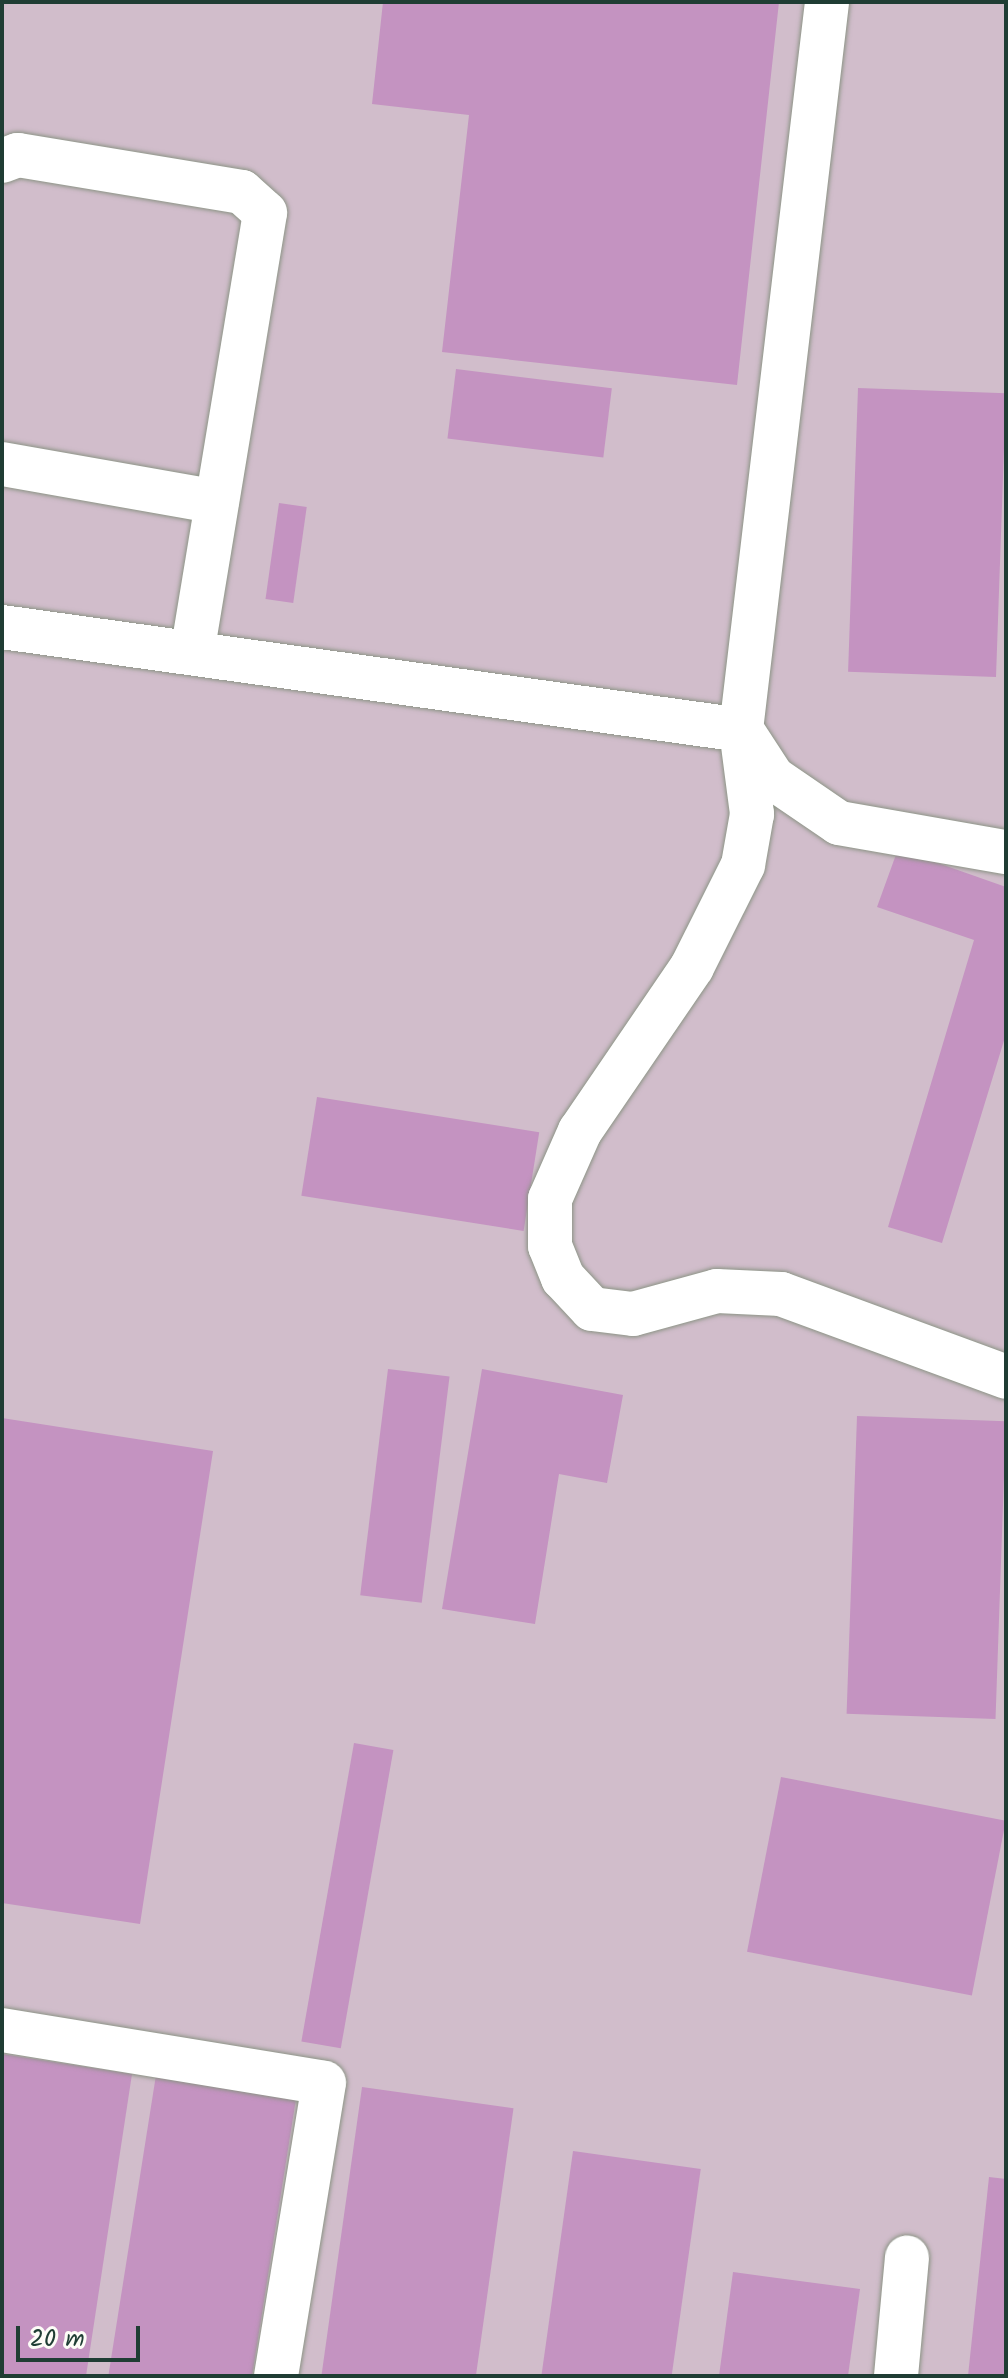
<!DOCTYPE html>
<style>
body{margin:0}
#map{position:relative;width:1008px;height:2378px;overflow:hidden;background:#f8ead8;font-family:Kalam,sans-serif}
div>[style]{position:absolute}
.industrial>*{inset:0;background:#d1bdcb;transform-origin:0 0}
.building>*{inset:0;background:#c493c1;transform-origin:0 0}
.roads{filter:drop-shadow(0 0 2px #8c9486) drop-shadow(0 0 2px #8c9486)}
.minor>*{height:44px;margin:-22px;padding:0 22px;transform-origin:22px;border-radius:22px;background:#fff}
span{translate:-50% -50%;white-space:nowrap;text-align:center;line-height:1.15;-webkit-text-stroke:6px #fdfcf7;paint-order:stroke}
.frame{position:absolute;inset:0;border:4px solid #1f3d34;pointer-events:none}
.scale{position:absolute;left:16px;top:2326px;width:124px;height:36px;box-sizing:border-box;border:4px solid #1f3d34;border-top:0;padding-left:10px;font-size:24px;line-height:28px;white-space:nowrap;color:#1f3d34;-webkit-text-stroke:6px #fdfcf7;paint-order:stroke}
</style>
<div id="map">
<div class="industrial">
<i style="left:2px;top:2px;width:1004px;height:2374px"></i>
</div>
<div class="building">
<i style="clip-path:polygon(383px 2px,779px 2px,737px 385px,442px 352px,469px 115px,372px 104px)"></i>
<i style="left:456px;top:369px;width:157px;height:70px;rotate:7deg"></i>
<i style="left:858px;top:388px;width:148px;height:284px;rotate:2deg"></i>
<i style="left:279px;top:503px;width:28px;height:97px;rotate:8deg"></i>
<i style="clip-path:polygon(898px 849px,1006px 887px,1006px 1034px,942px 1243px,888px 1227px,974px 940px,877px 907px)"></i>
<i style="left:317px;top:1097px;width:225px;height:100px;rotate:9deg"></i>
<i style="left:388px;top:1369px;width:62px;height:228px;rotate:7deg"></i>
<i style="clip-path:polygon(482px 1369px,623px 1395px,607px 1483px,559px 1474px,535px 1624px,442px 1609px)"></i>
<i style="left:857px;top:1416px;width:149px;height:298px;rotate:2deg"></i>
<i style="clip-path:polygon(2px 1418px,213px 1451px,140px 1924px,2px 1903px)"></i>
<i style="left:354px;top:1743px;width:40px;height:303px;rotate:10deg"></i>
<i style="left:781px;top:1777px;width:229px;height:178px;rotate:11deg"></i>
<i style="clip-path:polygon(2px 2054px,132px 2074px,86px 2376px,2px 2376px)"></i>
<i style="left:156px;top:2075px;width:142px;height:305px;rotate:9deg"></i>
<i style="left:362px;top:2087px;width:153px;height:292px;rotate:8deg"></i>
<i style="left:573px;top:2151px;width:129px;height:227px;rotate:8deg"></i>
<i style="clip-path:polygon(989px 2177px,1006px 2179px,1006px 2376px,968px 2376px)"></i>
<i style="clip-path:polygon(733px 2272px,860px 2289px,848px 2376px,719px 2376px)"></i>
</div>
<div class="roads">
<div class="minor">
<i style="left:2px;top:161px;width:17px;rotate:-21deg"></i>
<i style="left:18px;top:155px;width:227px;rotate:9.4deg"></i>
<i style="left:242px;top:192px;width:31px;rotate:42deg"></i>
<i style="left:265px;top:213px;width:446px;rotate:99.4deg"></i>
<i style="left:2px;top:464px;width:218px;rotate:10deg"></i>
<i style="left:2px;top:627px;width:746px;rotate:7.93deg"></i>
<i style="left:741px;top:730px;width:733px;rotate:-83.26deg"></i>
<i style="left:741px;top:730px;width:85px;rotate:82.5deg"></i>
<i style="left:752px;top:814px;width:52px;rotate:100deg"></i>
<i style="left:743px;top:865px;width:114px;rotate:116.6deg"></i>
<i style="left:692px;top:967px;width:199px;rotate:124.3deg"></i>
<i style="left:580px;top:1131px;width:74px;rotate:113.8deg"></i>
<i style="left:550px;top:1199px;width:47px;rotate:90deg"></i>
<i style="left:550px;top:1246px;width:35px;rotate:68deg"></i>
<i style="left:563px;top:1278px;width:42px;rotate:46.9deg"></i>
<i style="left:592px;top:1309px;width:41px;rotate:7deg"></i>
<i style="left:633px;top:1314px;width:87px;rotate:-15.3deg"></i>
<i style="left:717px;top:1291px;width:64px;rotate:2.7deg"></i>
<i style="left:781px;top:1294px;width:240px;rotate:20.2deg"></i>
<i style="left:745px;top:735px;width:51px;rotate:56.9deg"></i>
<i style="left:773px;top:778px;width:80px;rotate:34.3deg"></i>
<i style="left:839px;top:823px;width:169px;rotate:9.9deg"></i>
<i style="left:2px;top:2030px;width:326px;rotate:9.3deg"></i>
<i style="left:324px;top:2083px;width:297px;rotate:99.3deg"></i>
<i style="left:896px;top:2376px;width:119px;rotate:-84.7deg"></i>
</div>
</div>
<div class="frame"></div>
<div class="scale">20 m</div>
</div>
